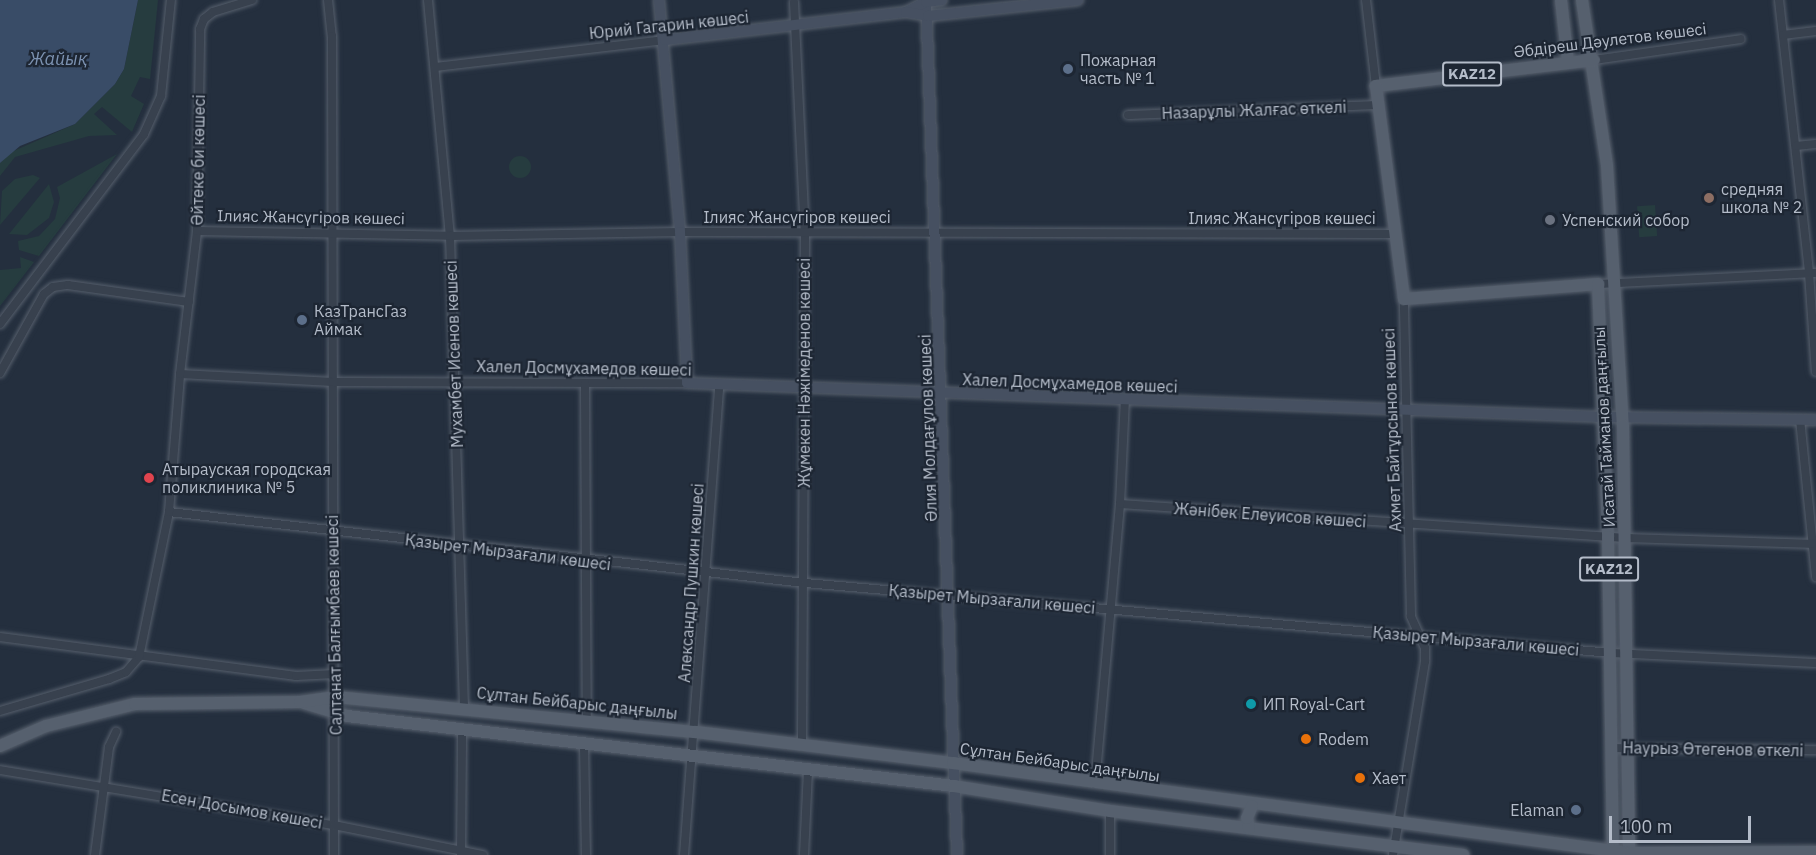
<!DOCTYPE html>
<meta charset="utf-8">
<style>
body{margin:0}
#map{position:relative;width:1816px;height:855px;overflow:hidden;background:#242f3e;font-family:"IBM Plex Sans",sans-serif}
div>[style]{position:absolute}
.green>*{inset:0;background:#263c3f;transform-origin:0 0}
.round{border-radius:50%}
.water>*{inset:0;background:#394c67}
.roads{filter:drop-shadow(0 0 2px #565f6c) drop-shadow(0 0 2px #565f6c)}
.street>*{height:8px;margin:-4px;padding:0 4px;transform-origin:4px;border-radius:4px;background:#38414e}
.secondary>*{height:10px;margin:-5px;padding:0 5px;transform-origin:5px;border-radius:5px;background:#465061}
.primary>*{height:12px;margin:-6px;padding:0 6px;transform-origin:6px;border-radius:6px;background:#56606e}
.dots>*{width:16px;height:16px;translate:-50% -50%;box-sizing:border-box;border:3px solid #1d2633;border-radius:50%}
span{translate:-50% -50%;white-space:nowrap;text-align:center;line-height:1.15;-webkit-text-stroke:4.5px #1d2633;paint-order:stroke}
.shield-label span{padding:2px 4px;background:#1d2633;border:2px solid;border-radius:4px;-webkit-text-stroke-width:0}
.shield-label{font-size:15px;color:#b4bcc9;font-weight:700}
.street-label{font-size:16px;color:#b4bcc9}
.poi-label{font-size:16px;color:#b4bcc9}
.left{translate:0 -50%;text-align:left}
.right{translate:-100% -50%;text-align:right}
.water-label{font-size:18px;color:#7c92b1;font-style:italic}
.scale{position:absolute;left:1609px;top:816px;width:142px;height:27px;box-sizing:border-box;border:3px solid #b4bcc9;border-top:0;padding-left:8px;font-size:18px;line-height:21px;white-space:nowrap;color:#b4bcc9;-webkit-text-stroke:4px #1d2633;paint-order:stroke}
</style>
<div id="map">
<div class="green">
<i style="clip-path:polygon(138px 0,158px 0,150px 79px,140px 77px,131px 96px,144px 104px,132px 132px,102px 107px,94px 114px,117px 135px,89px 136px,15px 157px,0 176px,0 163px,9px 153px,75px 124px,115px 84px,124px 69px)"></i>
<i style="clip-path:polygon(117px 154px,39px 256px,19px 250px,18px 241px,39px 236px,55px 219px,60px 198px,57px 187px)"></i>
<i class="round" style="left:509px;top:156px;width:22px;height:22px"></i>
<i style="clip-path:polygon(33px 175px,40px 178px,0 225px,2px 191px,15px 179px)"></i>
<i style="clip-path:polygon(49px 184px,54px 202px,49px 218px,27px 235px,9px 234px)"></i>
<i style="left:1655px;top:205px;width:31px;height:18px;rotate:86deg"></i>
<i style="clip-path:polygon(20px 257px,34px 262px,0 306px,0 270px,21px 268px)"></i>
</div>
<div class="water">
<i style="clip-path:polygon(0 0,138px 0,124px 69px,115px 84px,75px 124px,20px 146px,0 163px)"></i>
</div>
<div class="roads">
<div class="street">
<i style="left:328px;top:0;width:36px;rotate:84deg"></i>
<i style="left:332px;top:36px;width:819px;rotate:89.86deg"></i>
<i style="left:428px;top:0;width:237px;rotate:84.7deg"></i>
<i style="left:450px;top:236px;width:472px;rotate:88.3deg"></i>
<i style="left:1366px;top:0;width:87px;rotate:83.4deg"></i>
<i style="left:1779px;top:0;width:275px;rotate:83.7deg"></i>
<i style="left:1809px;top:273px;width:99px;rotate:86deg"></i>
<i style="left:794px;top:2px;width:231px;rotate:87.3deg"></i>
<i style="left:805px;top:233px;width:513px;rotate:90.34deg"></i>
<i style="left:1783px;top:35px;width:33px;rotate:-7deg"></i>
<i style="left:1594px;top:60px;width:148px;rotate:-8.1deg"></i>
<i style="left:435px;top:67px;width:232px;rotate:-6.7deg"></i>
<i style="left:1128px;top:115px;width:251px;rotate:-2.3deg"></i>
<i style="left:1796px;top:146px;width:20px;rotate:-6deg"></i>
<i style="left:197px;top:231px;width:253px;rotate:1.1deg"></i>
<i style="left:450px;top:236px;width:230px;rotate:-1deg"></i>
<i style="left:680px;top:232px;width:716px;rotate:0.16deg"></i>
<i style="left:1598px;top:284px;width:218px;rotate:-2.9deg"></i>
<i style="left:0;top:324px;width:238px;rotate:-52.8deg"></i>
<i style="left:144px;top:134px;width:42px;rotate:-65.9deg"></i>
<i style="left:161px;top:96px;width:97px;rotate:-84.1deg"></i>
<i style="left:0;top:373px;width:90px;rotate:-60.9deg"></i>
<i style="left:44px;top:294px;width:11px;rotate:-38deg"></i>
<i style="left:53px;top:287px;width:15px;rotate:-8deg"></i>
<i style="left:68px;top:285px;width:122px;rotate:8deg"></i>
<i style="left:180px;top:374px;width:153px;rotate:3deg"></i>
<i style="left:333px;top:382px;width:354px;rotate:0.2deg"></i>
<i style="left:585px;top:383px;width:337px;rotate:89.7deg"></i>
<i style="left:1800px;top:419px;width:159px;rotate:84.2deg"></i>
<i style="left:1120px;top:504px;width:507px;rotate:3.84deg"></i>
<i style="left:1626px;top:538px;width:190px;rotate:1.8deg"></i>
<i style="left:169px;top:512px;width:640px;rotate:6.37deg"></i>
<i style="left:805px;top:583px;width:809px;rotate:4.96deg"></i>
<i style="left:1611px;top:653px;width:205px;rotate:2.8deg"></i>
<i style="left:0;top:637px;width:299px;rotate:7.5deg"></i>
<i style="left:296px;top:676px;width:39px;rotate:-3deg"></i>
<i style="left:0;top:711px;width:114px;rotate:-16.4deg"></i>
<i style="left:109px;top:679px;width:18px;rotate:-22deg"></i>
<i style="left:126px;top:672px;width:20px;rotate:-49deg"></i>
<i style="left:139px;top:657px;width:148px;rotate:-78.3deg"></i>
<i style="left:169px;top:512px;width:138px;rotate:-85.4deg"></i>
<i style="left:180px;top:374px;width:144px;rotate:-83.2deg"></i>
<i style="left:197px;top:231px;width:202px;rotate:-89.1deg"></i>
<i style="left:200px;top:29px;width:11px;rotate:-68deg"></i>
<i style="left:204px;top:19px;width:11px;rotate:-38deg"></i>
<i style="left:213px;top:12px;width:41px;rotate:-17.1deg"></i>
<i style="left:584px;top:744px;width:111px;rotate:89deg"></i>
<i style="left:1610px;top:748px;width:206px;rotate:0.6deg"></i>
<i style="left:0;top:770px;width:338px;rotate:9.4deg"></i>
<i style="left:334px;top:825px;width:152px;rotate:11.4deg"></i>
<i style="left:1095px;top:784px;width:281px;rotate:-84.9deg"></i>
<i style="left:1120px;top:504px;width:105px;rotate:-87.3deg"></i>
<i style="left:1110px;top:811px;width:44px;rotate:90deg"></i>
<i style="left:95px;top:855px;width:109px;rotate:-82.6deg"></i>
<i style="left:109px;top:747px;width:17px;rotate:-65deg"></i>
<i style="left:461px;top:855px;width:125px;rotate:-89.5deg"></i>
<i style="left:684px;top:855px;width:471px;rotate:-85.7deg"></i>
<i style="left:804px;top:855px;width:86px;rotate:-87.3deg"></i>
<i style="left:1393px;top:855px;width:197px;rotate:-80.6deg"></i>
<i style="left:1425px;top:661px;width:13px;rotate:-90deg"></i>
<i style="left:1425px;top:648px;width:35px;rotate:-114deg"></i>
<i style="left:1411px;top:616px;width:317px;rotate:-91.3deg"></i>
</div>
<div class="secondary">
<i style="left:659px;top:0;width:233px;rotate:84.8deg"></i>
<i style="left:680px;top:232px;width:151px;rotate:87.3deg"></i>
<i style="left:687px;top:383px;width:917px;rotate:2.13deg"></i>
<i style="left:1603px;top:417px;width:213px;rotate:0.8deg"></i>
<i style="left:926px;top:0;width:856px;rotate:87.92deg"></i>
<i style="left:906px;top:12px;width:22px;rotate:-27deg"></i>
<i style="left:926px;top:2px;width:16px;rotate:-7deg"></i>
<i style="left:665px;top:40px;width:243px;rotate:-6.6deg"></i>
<i style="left:906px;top:12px;width:22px;rotate:10deg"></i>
<i style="left:928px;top:16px;width:151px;rotate:-6.1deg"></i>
</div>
<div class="primary">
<i style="left:1561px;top:0;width:62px;rotate:83.6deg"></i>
<i style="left:1582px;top:0;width:168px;rotate:81.4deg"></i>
<i style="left:1607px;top:166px;width:259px;rotate:86.5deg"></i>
<i style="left:1623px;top:425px;width:430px;rotate:89.2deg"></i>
<i style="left:1594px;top:60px;width:220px;rotate:173.2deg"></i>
<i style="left:1376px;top:86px;width:215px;rotate:82.5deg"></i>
<i style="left:1404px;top:299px;width:195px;rotate:-4.4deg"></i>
<i style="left:1598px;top:284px;width:253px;rotate:87.7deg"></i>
<i style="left:1608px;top:537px;width:318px;rotate:89.1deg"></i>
<i style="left:304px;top:703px;width:45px;rotate:16.8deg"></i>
<i style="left:347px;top:716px;width:611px;rotate:6.58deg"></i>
<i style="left:954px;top:786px;width:158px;rotate:9.1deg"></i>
<i style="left:1110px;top:811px;width:356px;rotate:7.1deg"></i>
<i style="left:0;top:746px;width:50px;rotate:-23.5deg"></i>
<i style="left:46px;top:726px;width:92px;rotate:-13.9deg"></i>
<i style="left:135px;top:704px;width:165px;rotate:-0.7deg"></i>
<i style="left:300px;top:702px;width:36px;rotate:-8deg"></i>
<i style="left:336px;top:697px;width:362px;rotate:5.6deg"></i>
<i style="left:696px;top:732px;width:259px;rotate:6.9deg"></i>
<i style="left:953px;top:763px;width:682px;rotate:7.58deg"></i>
<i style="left:1629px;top:853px;width:187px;rotate:-0.3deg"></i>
<i style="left:1249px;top:828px;width:10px;rotate:-101deg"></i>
<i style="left:1247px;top:818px;width:13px;rotate:-67deg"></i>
</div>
</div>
<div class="dots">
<i style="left:1068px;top:69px;background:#5c6f8a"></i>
<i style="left:1709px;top:198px;background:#8d6e63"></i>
<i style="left:1550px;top:220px;background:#6b7280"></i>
<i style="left:302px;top:320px;background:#5c6f8a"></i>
<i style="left:149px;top:478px;background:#e0444e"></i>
<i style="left:1251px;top:704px;background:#0f9aa8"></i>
<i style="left:1306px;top:739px;background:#e8710a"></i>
<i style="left:1360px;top:778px;background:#e8710a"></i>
<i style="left:1576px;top:810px;background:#5c6f8a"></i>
</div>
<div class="shield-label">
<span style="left:1472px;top:74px">KAZ12</span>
<span style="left:1609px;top:569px">KAZ12</span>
</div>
<div class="street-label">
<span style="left:669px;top:25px;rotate:-6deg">Юрий Гагарин көшесі</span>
<span style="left:1610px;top:40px;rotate:-7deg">Әбдіреш Дәулетов көшесі</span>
<span style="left:1254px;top:110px;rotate:-2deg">Назарұлы Жалғас өткелі</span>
<span style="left:198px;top:160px;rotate:-89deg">Әйтеке би көшесі</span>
<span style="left:311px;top:217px;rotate:1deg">Ілияс Жансүгіров көшесі</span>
<span style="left:797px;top:217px">Ілияс Жансүгіров көшесі</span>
<span style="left:1282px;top:218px">Ілияс Жансүгіров көшесі</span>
<span style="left:454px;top:354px;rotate:-92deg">Мухамбет Исенов көшесі</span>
<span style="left:584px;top:368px;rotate:1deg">Халел Досмұхамедов көшесі</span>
<span style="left:804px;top:373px;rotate:-90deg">Жұмекен Нәжімеденов көшесі</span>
<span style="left:1070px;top:383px;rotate:2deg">Халел Досмұхамедов көшесі</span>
<span style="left:1604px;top:427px;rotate:-93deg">Исатай Тайманов даңғылы</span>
<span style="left:928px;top:428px;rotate:-92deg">Әлия Молдағұлов көшесі</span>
<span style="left:1392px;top:430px;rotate:-92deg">Ахмет Байтұрсынов көшесі</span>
<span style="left:1270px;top:515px;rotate:4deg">Жәнібек Елеуисов көшесі</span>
<span style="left:508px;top:552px;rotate:7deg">Қазырет Мырзағали көшесі</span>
<span style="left:691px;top:583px;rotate:-86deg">Александр Пушкин көшесі</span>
<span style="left:992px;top:599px;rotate:5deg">Қазырет Мырзағали көшесі</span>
<span style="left:334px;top:625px;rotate:-91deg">Салтанат Балғымбаев көшесі</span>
<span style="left:1476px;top:641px;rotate:5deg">Қазырет Мырзағали көшесі</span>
<span style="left:577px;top:703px;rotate:6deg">Сұлтан Бейбарыс даңғылы</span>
<span style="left:1713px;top:749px;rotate:1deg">Наурыз Өтегенов өткелі</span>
<span style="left:1060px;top:762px;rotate:8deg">Сұлтан Бейбарыс даңғылы</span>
<span style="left:242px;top:809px;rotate:10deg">Есен Досымов көшесі</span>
</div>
<div class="poi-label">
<span class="left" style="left:1080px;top:69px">Пожарная<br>часть № 1</span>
<span class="left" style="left:1721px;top:198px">cредняя<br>школа № 2</span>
<span class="left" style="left:1562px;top:220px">Успенский собор</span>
<span class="left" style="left:314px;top:320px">КазТрансГаз<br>Аймак</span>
<span class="left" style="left:162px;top:478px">Атырауская городская<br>поликлиника № 5</span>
<span class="left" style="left:1263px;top:704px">ИП Royal-Cart</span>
<span class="left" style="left:1318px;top:739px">Rodem</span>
<span class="left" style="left:1372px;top:778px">Хает</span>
<span class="right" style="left:1564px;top:810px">Elaman</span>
</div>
<div class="water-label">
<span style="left:58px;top:59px">Жайық</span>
</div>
<div class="scale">100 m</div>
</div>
